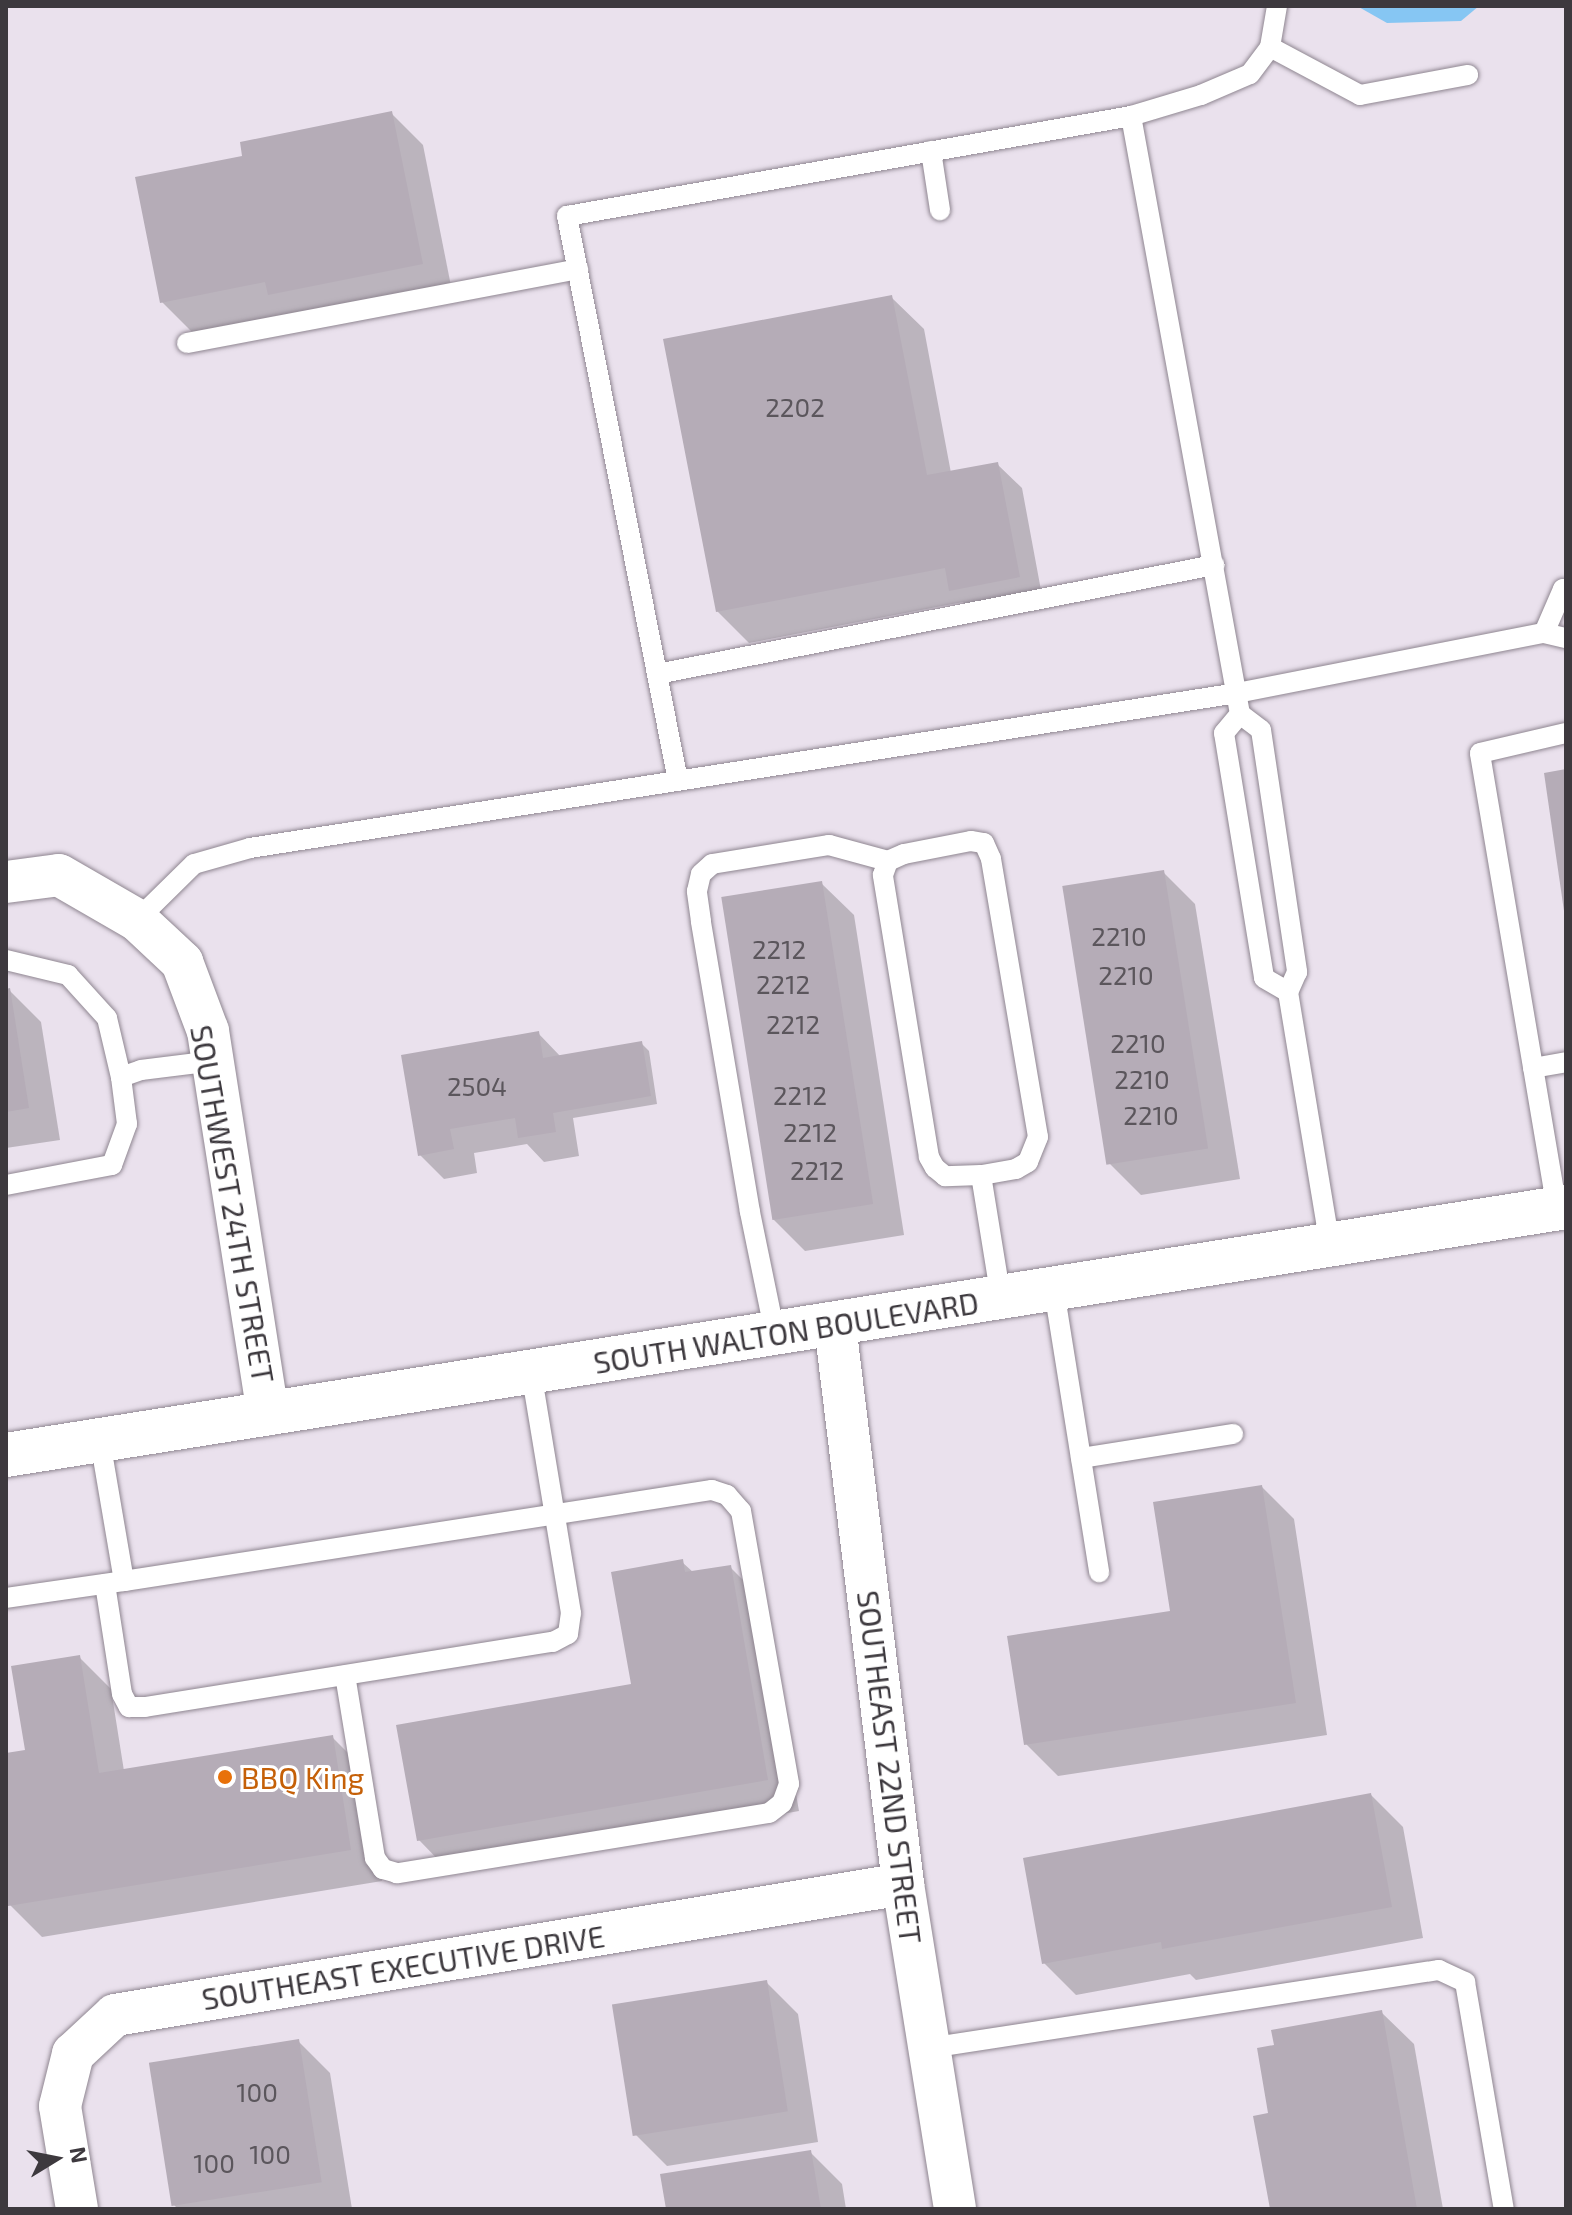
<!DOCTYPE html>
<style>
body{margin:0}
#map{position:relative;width:1572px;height:2215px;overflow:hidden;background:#eae1ed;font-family:"Exo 2",sans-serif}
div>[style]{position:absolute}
.water>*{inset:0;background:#86c6f3}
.shadow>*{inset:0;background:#0003}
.building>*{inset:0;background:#b5acb7;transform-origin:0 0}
.roads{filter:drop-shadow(0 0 2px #8f8691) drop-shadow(0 0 2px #8f8691)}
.service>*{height:20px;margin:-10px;padding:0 10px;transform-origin:10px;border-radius:10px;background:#fff}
.minor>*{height:42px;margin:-21px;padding:0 21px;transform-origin:21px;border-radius:21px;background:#fff}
.primary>*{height:44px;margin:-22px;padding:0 22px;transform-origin:22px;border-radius:22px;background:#fff}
.dots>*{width:22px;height:22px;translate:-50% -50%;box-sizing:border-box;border:4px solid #fff;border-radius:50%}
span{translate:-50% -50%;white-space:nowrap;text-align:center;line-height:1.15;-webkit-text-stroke:6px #fff;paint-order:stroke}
.number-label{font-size:26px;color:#5b565c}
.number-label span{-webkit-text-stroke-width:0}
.street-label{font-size:30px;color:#3d393e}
.food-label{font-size:30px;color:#c56008}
.left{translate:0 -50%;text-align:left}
.frame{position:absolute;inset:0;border:8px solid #3d393e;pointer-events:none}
.north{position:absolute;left:16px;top:2119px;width:80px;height:80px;-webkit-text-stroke:6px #fff;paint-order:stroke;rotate:80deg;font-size:22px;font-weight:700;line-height:32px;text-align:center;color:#3d393e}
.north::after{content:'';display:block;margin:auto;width:28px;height:36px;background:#3d393e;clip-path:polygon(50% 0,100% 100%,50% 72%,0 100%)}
</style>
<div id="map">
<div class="water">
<i style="clip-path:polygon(1357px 6px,1479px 6px,1461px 21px,1387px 23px)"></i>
</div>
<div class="shadow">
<i style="clip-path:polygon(391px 113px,423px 145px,453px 296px,194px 334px,162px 302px,245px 157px)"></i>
<i style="clip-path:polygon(892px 298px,924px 329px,951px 473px,997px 464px,1022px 488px,1043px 601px,975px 614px,963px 602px,749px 643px,717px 611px)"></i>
<i style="clip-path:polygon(1163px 872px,1195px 904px,1240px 1179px,1141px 1195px,1109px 1163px)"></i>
<i style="clip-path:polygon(822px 884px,854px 915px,904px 1235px,805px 1251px,773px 1219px)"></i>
<i style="clip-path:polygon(9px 990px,41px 1022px,60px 1140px,6px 1148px,6px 991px)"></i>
<i style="clip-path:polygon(538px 1033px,561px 1057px,641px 1043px,649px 1051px,657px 1104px,573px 1118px,579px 1156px,544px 1162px,527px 1144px,474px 1153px,477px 1173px,444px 1179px,420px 1155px)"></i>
<i style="clip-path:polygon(1262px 1487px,1294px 1519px,1327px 1735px,1058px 1776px,1026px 1744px,1172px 1613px)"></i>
<i style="clip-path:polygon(682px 1562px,694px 1573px,730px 1567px,762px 1599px,799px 1811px,450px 1872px,419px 1840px,633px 1686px)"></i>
<i style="clip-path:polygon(79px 1657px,111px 1689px,124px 1771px,332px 1737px,364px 1769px,382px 1881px,42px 1937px,10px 1905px,6px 1881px,6px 1755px,27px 1752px)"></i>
<i style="clip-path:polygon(1371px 1795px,1403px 1827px,1423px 1938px,1196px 1980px,1190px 1974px,1076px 1995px,1044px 1963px)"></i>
<i style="clip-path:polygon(766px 1982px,798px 2014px,818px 2142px,667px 2166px,635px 2134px)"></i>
<i style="clip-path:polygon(1382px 2013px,1414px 2044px,1443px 2209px,1272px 2209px,1270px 2115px,1276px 2047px)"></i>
<i style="clip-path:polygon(298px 2041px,330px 2073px,352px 2209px,178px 2209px,174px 2205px)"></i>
<i style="clip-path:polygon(810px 2152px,842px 2184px,846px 2209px,668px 2209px)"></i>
</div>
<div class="building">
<i style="clip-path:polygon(392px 111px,423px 264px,268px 295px,265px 282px,160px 303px,135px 177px,242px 156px,240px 142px)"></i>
<i style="clip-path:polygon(892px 295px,927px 475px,998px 462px,1020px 577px,949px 591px,945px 568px,716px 612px,663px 339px)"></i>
<i style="clip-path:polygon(1566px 769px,1566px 911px,1564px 911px,1544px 773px)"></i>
<i style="left:1164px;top:870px;width:282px;height:103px;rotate:81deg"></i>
<i style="left:822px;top:881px;width:327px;height:102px;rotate:81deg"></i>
<i style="clip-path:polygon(10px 988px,29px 1108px,6px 1112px,6px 989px)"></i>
<i style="clip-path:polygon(539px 1031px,543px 1058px,642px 1041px,651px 1096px,553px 1113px,556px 1132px,518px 1138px,515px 1118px,450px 1129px,454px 1149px,418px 1156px,401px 1055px)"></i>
<i style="clip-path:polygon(1262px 1485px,1296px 1703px,1024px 1745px,1007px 1636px,1170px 1611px,1153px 1502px)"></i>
<i style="clip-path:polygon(683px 1559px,685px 1572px,731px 1565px,768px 1780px,417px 1841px,396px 1725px,631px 1684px,611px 1572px)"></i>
<i style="clip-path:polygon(80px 1655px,99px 1773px,333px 1735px,351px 1850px,8px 1906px,6px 1753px,25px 1750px,11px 1666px)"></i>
<i style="clip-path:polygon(1371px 1793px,1392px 1907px,1162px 1949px,1161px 1942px,1042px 1964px,1023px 1858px)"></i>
<i style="left:767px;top:1980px;width:133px;height:157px;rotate:81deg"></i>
<i style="clip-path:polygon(1382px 2010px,1417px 2209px,1270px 2209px,1253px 2116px,1268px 2113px,1257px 2048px,1274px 2045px,1271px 2030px)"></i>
<i style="left:299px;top:2039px;width:145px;height:152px;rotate:81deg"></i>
<i style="clip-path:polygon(811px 2150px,821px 2209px,666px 2209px,660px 2174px)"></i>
</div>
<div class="roads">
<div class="service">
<i style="left:1270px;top:47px;width:102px;rotate:28.1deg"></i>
<i style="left:1360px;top:95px;width:110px;rotate:-10.5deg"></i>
<i style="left:931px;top:151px;width:60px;rotate:81.3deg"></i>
<i style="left:187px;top:343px;width:398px;rotate:-10.7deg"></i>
<i style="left:1544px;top:633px;width:48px;rotate:-66.6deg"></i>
<i style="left:1563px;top:589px;width:4px;rotate:34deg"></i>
<i style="left:657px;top:674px;width:568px;rotate:-11.07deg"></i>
<i style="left:1240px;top:714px;width:608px;rotate:-100.33deg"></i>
<i style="left:1131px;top:116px;width:73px;rotate:-16.7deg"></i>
<i style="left:1201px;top:95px;width:53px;rotate:-23.2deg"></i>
<i style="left:1250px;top:74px;width:34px;rotate:-53deg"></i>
<i style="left:1270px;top:47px;width:42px;rotate:-80.3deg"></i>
<i style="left:1240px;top:714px;width:26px;rotate:37deg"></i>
<i style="left:1261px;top:730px;width:245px;rotate:81.5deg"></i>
<i style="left:1297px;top:972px;width:22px;rotate:114deg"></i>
<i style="left:1288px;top:992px;width:256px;rotate:80.6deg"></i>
<i style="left:1240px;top:714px;width:25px;rotate:130deg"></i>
<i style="left:1224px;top:733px;width:248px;rotate:80.7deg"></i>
<i style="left:1264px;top:978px;width:28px;rotate:30deg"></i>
<i style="left:678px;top:781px;width:576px;rotate:-101.11deg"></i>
<i style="left:567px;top:216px;width:573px;rotate:-10.05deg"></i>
<i style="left:137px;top:920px;width:80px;rotate:-44.5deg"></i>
<i style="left:194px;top:864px;width:58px;rotate:-15.9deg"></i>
<i style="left:250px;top:848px;width:999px;rotate:-8.92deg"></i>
<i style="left:1237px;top:693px;width:313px;rotate:-11.1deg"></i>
<i style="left:1544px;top:633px;width:23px;rotate:13deg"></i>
<i style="left:6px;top:960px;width:64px;rotate:13.6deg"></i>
<i style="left:68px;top:975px;width:58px;rotate:47.8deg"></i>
<i style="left:107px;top:1018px;width:61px;rotate:76.7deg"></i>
<i style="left:1533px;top:1068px;width:34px;rotate:-10deg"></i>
<i style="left:981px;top:1175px;width:36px;rotate:178deg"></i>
<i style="left:945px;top:1176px;width:13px;rotate:-141deg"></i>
<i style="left:935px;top:1168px;width:13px;rotate:-119deg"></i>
<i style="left:929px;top:1157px;width:286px;rotate:-99.3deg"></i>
<i style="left:883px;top:875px;width:15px;rotate:-70deg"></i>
<i style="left:888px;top:861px;width:17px;rotate:-24deg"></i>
<i style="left:904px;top:854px;width:68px;rotate:-11deg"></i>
<i style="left:971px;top:841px;width:13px;rotate:9deg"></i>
<i style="left:984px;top:843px;width:17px;rotate:66deg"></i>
<i style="left:991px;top:859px;width:282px;rotate:80.4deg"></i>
<i style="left:1038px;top:1137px;width:27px;rotate:112deg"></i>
<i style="left:1028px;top:1162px;width:14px;rotate:150deg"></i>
<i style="left:1016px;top:1169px;width:36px;rotate:170deg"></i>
<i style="left:981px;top:1175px;width:125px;rotate:80.8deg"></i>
<i style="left:6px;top:1185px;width:108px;rotate:-10.7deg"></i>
<i style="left:112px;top:1165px;width:44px;rotate:-69.9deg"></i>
<i style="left:127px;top:1124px;width:47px;rotate:-97.3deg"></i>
<i style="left:121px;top:1077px;width:21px;rotate:-19deg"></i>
<i style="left:141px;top:1070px;width:73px;rotate:-7.1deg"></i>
<i style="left:1557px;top:1209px;width:462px;rotate:-99.6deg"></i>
<i style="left:1480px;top:753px;width:88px;rotate:-13.1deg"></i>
<i style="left:1054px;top:1290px;width:286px;rotate:80.9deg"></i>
<i style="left:775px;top:1334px;width:125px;rotate:-101.6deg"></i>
<i style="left:750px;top:1212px;width:295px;rotate:-99.6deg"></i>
<i style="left:701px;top:921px;width:30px;rotate:-98deg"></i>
<i style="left:697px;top:891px;width:17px;rotate:-77deg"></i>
<i style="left:701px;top:874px;width:15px;rotate:-42deg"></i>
<i style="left:712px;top:864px;width:119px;rotate:-9.2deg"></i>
<i style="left:829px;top:845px;width:61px;rotate:15.2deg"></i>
<i style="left:1081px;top:1458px;width:154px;rotate:-9deg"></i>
<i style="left:124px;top:1581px;width:595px;rotate:-8.8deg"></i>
<i style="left:712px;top:1490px;width:16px;rotate:18deg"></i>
<i style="left:727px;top:1495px;width:21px;rotate:49deg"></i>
<i style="left:741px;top:1511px;width:277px;rotate:80deg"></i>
<i style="left:789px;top:1784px;width:20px;rotate:110deg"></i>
<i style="left:782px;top:1803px;width:16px;rotate:142deg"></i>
<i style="left:769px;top:1813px;width:377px;rotate:170.8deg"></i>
<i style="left:397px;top:1873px;width:15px;rotate:-164deg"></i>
<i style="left:383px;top:1869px;width:14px;rotate:-126deg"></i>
<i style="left:375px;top:1858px;width:185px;rotate:-99.3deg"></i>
<i style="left:105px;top:1584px;width:111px;rotate:81.2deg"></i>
<i style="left:122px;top:1694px;width:15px;rotate:62deg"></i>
<i style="left:129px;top:1707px;width:16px"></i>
<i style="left:145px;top:1707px;width:413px;rotate:-9.1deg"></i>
<i style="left:553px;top:1642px;width:17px;rotate:-28deg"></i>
<i style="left:568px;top:1634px;width:21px;rotate:-82deg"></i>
<i style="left:571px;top:1613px;width:244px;rotate:-99.4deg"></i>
<i style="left:6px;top:1598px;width:119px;rotate:-8.2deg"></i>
<i style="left:124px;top:1581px;width:143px;rotate:-99.7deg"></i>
<i style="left:929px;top:2048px;width:516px;rotate:-8.7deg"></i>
<i style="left:1439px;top:1970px;width:29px;rotate:25deg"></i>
<i style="left:1465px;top:1982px;width:230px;rotate:80.3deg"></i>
</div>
<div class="minor">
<i style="left:6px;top:882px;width:53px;rotate:-7.5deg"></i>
<i style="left:59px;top:875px;width:90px;rotate:30deg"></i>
<i style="left:137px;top:920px;width:62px;rotate:43deg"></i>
<i style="left:182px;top:962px;width:74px;rotate:69.4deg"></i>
<i style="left:208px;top:1031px;width:388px;rotate:81.1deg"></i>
<i style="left:835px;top:1325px;width:563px;rotate:83.06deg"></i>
<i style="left:903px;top:1884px;width:329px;rotate:80.9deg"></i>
<i style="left:77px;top:2209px;width:104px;rotate:-99.4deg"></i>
<i style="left:60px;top:2106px;width:54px;rotate:-76deg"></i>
<i style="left:73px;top:2054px;width:57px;rotate:-42.9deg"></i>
<i style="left:115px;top:2015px;width:799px;rotate:-9.44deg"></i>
</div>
<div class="primary">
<i style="left:6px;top:1455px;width:1580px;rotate:-9.03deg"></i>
</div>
</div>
<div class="dots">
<i style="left:225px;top:1777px;background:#e8710a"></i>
</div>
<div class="number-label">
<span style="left:795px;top:407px">2202</span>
<span style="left:1119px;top:936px">2210</span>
<span style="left:779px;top:949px">2212</span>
<span style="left:1126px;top:975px">2210</span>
<span style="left:783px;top:984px">2212</span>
<span style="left:793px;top:1024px">2212</span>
<span style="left:1138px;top:1043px">2210</span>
<span style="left:1142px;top:1079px">2210</span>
<span style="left:477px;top:1086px">2504</span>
<span style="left:800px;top:1095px">2212</span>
<span style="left:1151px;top:1115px">2210</span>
<span style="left:810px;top:1132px">2212</span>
<span style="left:817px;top:1170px">2212</span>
<span style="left:257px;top:2092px">100</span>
<span style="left:270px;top:2154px">100</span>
<span style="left:214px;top:2163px">100</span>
</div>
<div class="street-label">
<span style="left:233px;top:1204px;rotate:80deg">SOUTHWEST 24TH STREET</span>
<span style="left:786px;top:1332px;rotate:-9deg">SOUTH WALTON BOULEVARD</span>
<span style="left:890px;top:1767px;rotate:83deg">SOUTHEAST 22ND STREET</span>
<span style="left:403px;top:1967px;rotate:-9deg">SOUTHEAST EXECUTIVE DRIVE</span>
</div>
<div class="food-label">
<span class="left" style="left:241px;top:1777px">BBQ King</span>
</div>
<div class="frame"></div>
<div class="north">N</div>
</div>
